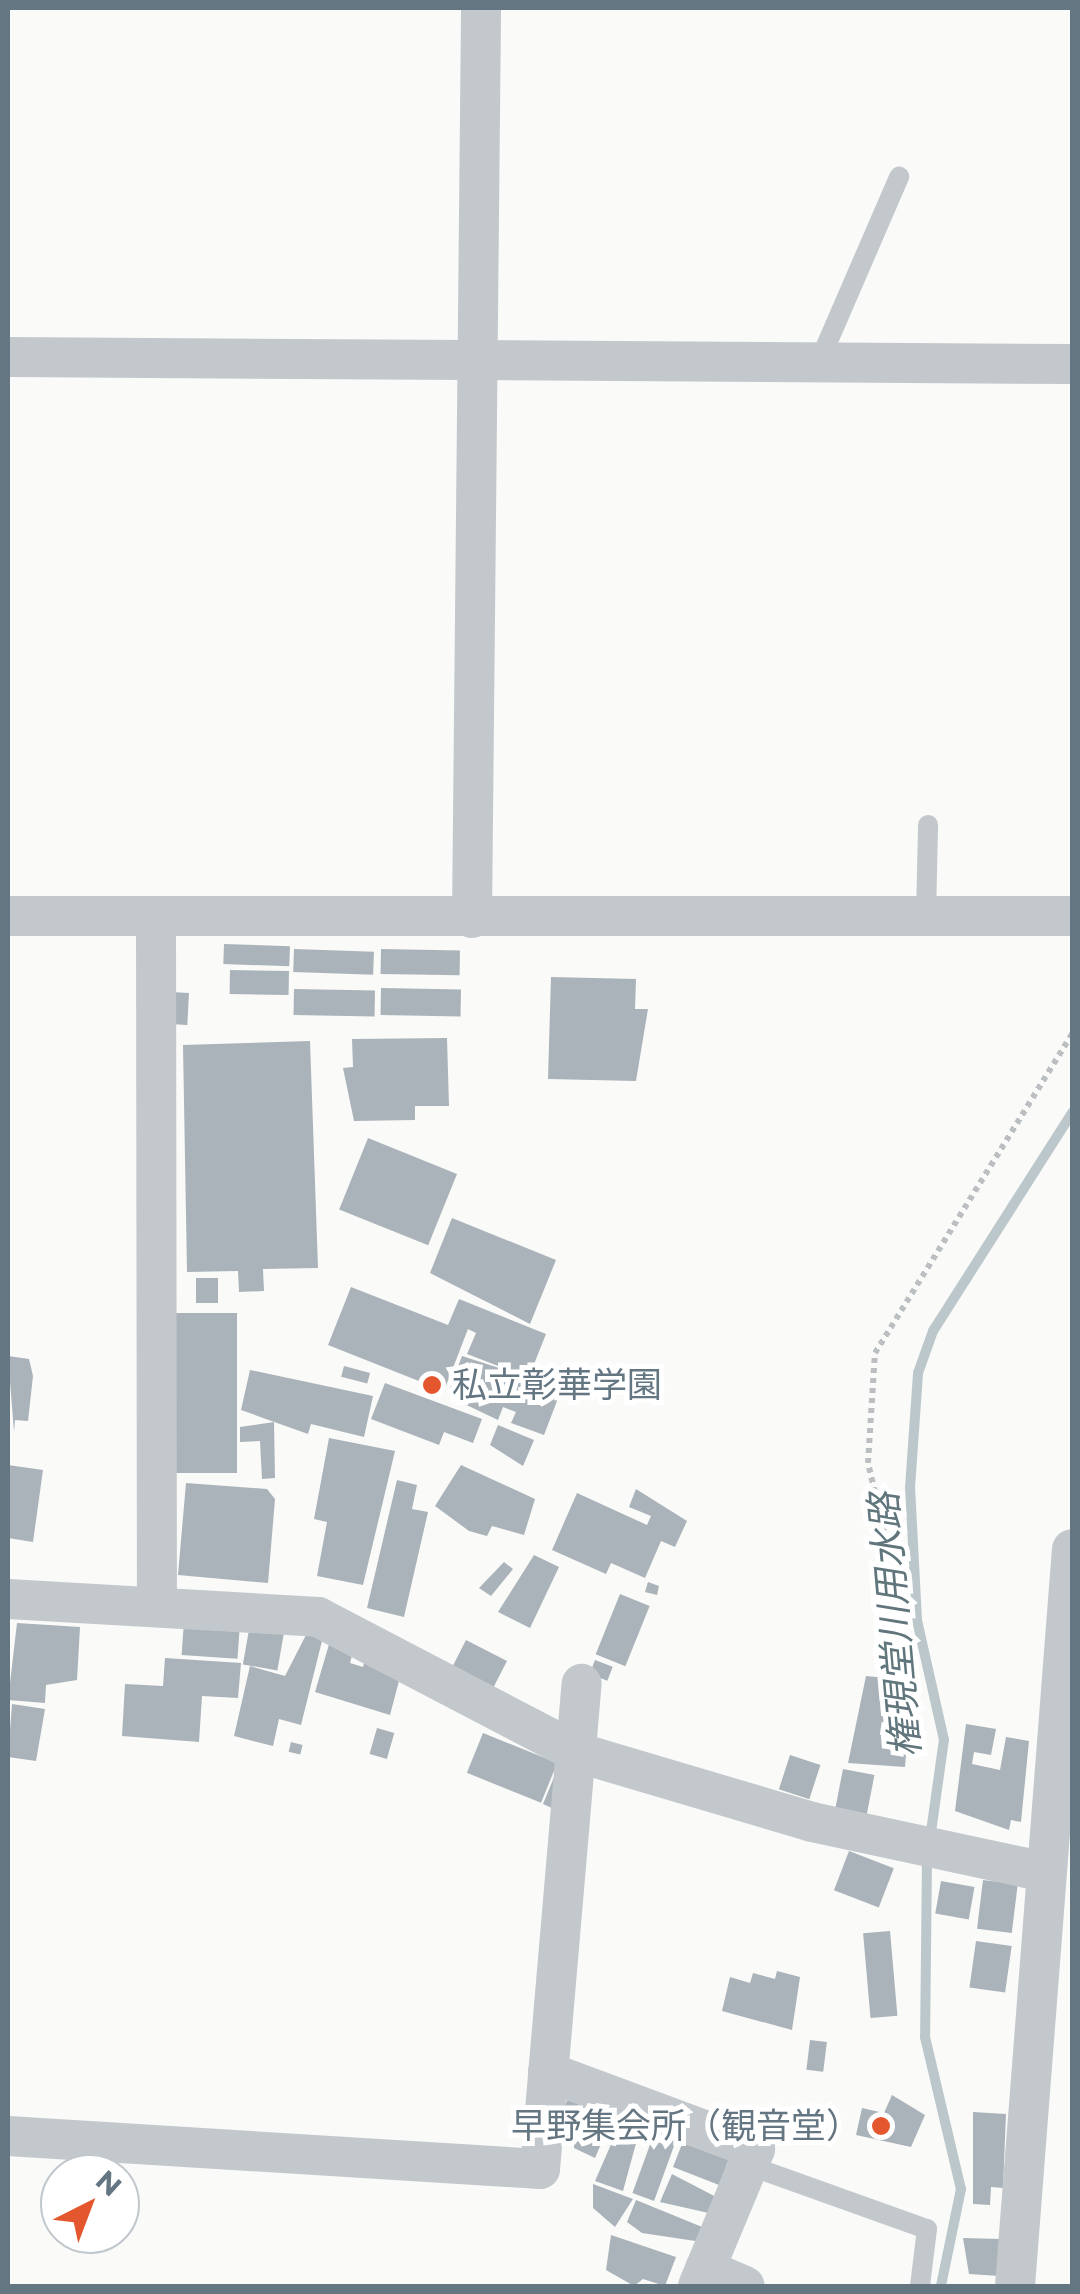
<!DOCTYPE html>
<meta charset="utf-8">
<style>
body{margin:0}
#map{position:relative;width:1080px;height:2294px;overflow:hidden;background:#fafaf8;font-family:Montserrat,"Noto Sans JP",sans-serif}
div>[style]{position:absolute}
.stream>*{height:10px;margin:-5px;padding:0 5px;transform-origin:5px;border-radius:5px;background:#bbc7cb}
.building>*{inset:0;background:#aab3b9;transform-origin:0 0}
.path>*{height:6px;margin-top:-3px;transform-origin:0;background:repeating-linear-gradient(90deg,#bbbfc2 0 5px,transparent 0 10px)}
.lane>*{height:20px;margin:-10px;padding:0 10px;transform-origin:10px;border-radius:10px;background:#c3c8cc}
.street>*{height:40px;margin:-20px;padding:0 20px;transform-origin:20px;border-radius:20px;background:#c3c8cc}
.dots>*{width:28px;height:28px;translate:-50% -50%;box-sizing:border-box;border:5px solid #fff;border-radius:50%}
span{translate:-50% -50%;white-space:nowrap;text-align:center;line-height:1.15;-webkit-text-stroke:10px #fff;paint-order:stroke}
.poi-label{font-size:35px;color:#657683}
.left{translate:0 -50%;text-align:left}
.right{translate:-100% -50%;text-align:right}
.water-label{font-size:38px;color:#60757c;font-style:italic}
.frame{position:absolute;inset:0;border:10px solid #657683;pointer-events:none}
.north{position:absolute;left:40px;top:2154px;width:100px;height:100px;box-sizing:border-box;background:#fff;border:2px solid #c1c8cd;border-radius:50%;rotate:42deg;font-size:28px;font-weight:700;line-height:40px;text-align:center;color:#657683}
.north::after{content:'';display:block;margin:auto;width:35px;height:45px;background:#e4572e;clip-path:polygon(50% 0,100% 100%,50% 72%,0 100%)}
</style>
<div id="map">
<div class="stream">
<i style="left:930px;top:1839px;width:100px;rotate:-82deg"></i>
<i style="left:944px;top:1740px;width:123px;rotate:-102.7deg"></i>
<i style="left:917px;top:1620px;width:132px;rotate:-93deg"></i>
<i style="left:910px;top:1488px;width:115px;rotate:-86deg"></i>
<i style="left:918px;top:1373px;width:45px;rotate:-70.3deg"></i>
<i style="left:933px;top:1331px;width:259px;rotate:-57.5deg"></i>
<i style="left:927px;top:1856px;width:181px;rotate:90.6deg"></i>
<i style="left:925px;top:2037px;width:156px;rotate:76.7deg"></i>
<i style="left:961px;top:2189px;width:99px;rotate:101.7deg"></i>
</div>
<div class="building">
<i style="left:224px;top:944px;width:66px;height:20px;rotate:2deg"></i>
<i style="left:294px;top:949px;width:80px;height:23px;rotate:2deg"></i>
<i style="left:381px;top:949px;width:79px;height:25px;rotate:1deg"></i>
<i style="left:230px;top:970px;width:59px;height:24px;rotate:1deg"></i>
<i style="clip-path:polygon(551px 977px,636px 979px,635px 1009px,648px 1009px,636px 1081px,548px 1079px)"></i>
<i style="left:381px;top:988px;width:80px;height:27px;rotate:1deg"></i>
<i style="left:294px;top:989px;width:81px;height:26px;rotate:1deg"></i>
<i style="left:171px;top:992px;width:18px;height:32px;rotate:3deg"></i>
<i style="clip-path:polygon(447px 1038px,449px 1106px,415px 1106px,415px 1120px,354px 1121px,343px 1068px,353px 1067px,352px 1039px)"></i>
<i style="clip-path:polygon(310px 1041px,318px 1268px,263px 1269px,264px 1291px,239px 1292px,238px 1271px,187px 1272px,183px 1045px)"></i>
<i style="left:368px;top:1138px;width:96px;height:77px;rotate:22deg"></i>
<i style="clip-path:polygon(452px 1218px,556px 1260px,530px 1324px,430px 1273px)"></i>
<i style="left:196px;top:1278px;width:22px;height:25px"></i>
<i style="clip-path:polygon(351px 1287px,448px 1325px,459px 1299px,546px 1334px,530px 1374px,560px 1393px,544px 1435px,511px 1423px,516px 1412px,503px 1407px,498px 1420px,456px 1400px,450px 1388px,462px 1356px,530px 1378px,467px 1354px,476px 1333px,468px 1329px,444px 1391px,328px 1345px)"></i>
<i style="left:175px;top:1313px;width:62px;height:160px"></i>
<i style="clip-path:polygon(8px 1356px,29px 1359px,33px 1376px,28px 1421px,15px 1420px,14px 1432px)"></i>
<i style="left:344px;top:1366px;width:27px;height:11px;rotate:15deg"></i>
<i style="clip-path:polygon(250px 1370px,373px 1396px,364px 1437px,311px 1424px,308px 1434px,241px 1410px)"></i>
<i style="clip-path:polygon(385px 1383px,482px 1419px,473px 1443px,444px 1432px,439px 1445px,371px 1419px)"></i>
<i style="clip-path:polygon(274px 1422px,275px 1478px,262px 1479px,260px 1441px,240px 1442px,240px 1427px)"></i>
<i style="clip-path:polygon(498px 1425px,534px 1440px,523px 1466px,490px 1445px)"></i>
<i style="clip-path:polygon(329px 1438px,395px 1451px,363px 1585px,317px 1576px,327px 1522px,314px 1519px)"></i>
<i style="clip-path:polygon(8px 1465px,43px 1470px,33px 1542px,8px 1538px)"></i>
<i style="clip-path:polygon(461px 1465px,535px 1499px,524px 1535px,492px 1526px,487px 1536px,469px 1531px,435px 1506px)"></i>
<i style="clip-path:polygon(397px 1480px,417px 1485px,412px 1509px,428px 1512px,404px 1617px,367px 1608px)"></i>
<i style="clip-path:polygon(186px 1483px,267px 1489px,275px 1499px,268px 1583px,178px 1575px)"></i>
<i style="clip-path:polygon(636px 1489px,687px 1521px,675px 1547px,661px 1541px,645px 1578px,611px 1563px,606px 1574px,552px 1550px,577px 1493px,647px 1525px,651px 1516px,629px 1507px)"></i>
<i style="clip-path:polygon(534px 1555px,559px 1567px,530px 1628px,498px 1612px)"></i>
<i style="clip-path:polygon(504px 1562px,513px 1569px,491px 1596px,479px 1588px)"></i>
<i style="clip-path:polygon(648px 1582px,659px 1586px,657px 1595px,645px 1592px)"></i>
<i style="left:620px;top:1594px;width:32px;height:65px;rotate:22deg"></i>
<i style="left:184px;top:1621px;width:56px;height:34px;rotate:4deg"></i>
<i style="clip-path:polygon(17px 1623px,80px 1627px,77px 1680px,46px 1685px,45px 1703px,8px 1700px)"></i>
<i style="left:250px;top:1624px;width:35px;height:41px;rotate:10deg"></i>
<i style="clip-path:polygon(307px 1633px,323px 1637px,301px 1725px,279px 1719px,273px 1746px,234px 1736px,250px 1666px,285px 1676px)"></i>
<i style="left:466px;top:1640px;width:46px;height:30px;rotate:27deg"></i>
<i style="clip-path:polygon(330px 1641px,354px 1648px,350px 1663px,363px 1667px,366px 1656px,399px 1681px,390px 1715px,315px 1692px)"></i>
<i style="clip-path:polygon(165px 1658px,241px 1663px,238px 1698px,202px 1696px,199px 1742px,122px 1736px,125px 1684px,163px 1686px)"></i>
<i style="left:595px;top:1660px;width:19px;height:15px;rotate:21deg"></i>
<i style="clip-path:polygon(866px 1676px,897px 1679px,895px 1717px,909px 1717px,905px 1767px,848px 1763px)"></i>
<i style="clip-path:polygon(12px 1704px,45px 1709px,36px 1761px,8px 1757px)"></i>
<i style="clip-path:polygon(966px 1724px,996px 1729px,991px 1755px,974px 1752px,972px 1764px,1000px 1770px,1006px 1737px,1029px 1741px,1021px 1822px,1011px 1820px,1009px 1830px,955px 1811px)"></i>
<i style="left:377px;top:1728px;width:18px;height:27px;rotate:16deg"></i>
<i style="left:483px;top:1733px;width:80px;height:43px;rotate:22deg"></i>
<i style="left:291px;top:1742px;width:12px;height:10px;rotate:14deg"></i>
<i style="left:790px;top:1755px;width:32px;height:36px;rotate:18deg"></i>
<i style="left:843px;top:1769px;width:32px;height:42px;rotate:11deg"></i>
<i style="clip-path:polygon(557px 1770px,563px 1813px,543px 1804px)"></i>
<i style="left:849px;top:1851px;width:48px;height:42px;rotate:21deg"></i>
<i style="left:983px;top:1880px;width:35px;height:49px;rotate:7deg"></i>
<i style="left:941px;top:1881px;width:34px;height:33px;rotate:10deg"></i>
<i style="left:890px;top:1931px;width:85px;height:27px;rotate:85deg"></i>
<i style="left:976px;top:1941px;width:36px;height:47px;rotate:8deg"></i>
<i style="clip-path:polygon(777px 1971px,800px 1977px,792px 2030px,722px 2011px,730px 1977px,750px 1983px,753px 1973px,775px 1979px)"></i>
<i style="left:810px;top:2040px;width:17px;height:30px;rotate:7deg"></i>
<i style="clip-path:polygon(892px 2095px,925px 2115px,911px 2147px,856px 2135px,862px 2108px,884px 2113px)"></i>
<i style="clip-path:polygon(569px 2096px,613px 2116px,595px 2158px,574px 2148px,574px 2123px,560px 2116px)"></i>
<i style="clip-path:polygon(973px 2112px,1006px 2114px,1003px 2188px,991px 2187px,990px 2205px,973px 2204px)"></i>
<i style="clip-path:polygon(623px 2117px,641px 2125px,623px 2191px,595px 2181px)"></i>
<i style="left:655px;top:2131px;width:23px;height:66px;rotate:20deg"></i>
<i style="clip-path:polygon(696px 2142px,730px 2156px,719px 2185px,673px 2167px,682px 2144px)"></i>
<i style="clip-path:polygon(672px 2174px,720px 2199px,713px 2214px,660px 2202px)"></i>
<i style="clip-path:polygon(593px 2184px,633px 2199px,615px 2227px,593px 2208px)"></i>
<i style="clip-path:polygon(636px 2200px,707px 2229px,702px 2242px,642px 2233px,627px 2222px)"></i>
<i style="clip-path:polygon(611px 2235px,676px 2257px,665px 2286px,643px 2279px,634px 2286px,606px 2270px)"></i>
<i style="clip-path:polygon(963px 2238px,1001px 2239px,1000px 2276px,969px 2274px)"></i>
</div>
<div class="path">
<i style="left:884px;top:1531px;width:70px;rotate:-103.2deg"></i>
<i style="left:868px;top:1463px;width:110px;rotate:-86.4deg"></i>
<i style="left:875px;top:1353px;width:375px;rotate:-58.3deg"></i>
</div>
<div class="lane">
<i style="left:819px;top:362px;width:202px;rotate:-66.6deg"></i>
<i style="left:926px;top:916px;width:91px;rotate:-88.7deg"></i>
<i style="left:748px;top:2165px;width:190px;rotate:19.7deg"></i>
<i style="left:927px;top:2229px;width:57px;rotate:97deg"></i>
</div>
<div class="street">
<i style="left:8px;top:357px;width:1064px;rotate:0.38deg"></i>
<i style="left:8px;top:916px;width:1064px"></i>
<i style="left:156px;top:917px;width:690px;rotate:89.92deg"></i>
<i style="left:472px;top:918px;width:910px;rotate:-89.43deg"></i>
<i style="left:8px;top:1599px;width:311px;rotate:3.3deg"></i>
<i style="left:318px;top:1617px;width:291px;rotate:27.6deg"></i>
<i style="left:576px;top:1752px;width:246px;rotate:16.5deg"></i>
<i style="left:812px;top:1822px;width:238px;rotate:12.1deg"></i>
<i style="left:548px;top:2072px;width:221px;rotate:20.4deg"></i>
<i style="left:755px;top:2149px;width:148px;rotate:112.6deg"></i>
<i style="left:8px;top:2136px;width:533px;rotate:3.55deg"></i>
<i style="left:540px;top:2169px;width:487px;rotate:-85.1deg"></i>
<i style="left:705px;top:2269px;width:43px;rotate:23deg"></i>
<i style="left:1015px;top:2286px;width:739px;rotate:-85.58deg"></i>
</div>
<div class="dots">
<i style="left:432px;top:1385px;background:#e4572e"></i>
<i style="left:881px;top:2126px;background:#e4572e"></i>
</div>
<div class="poi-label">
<span class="left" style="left:452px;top:1385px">私立彰華学園</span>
<span class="right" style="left:861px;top:2126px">早野集会所（観音堂）</span>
</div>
<div class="water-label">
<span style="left:895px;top:1625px;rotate:-95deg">権現堂川用水路</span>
</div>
<div class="frame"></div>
<div class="north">N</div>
</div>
